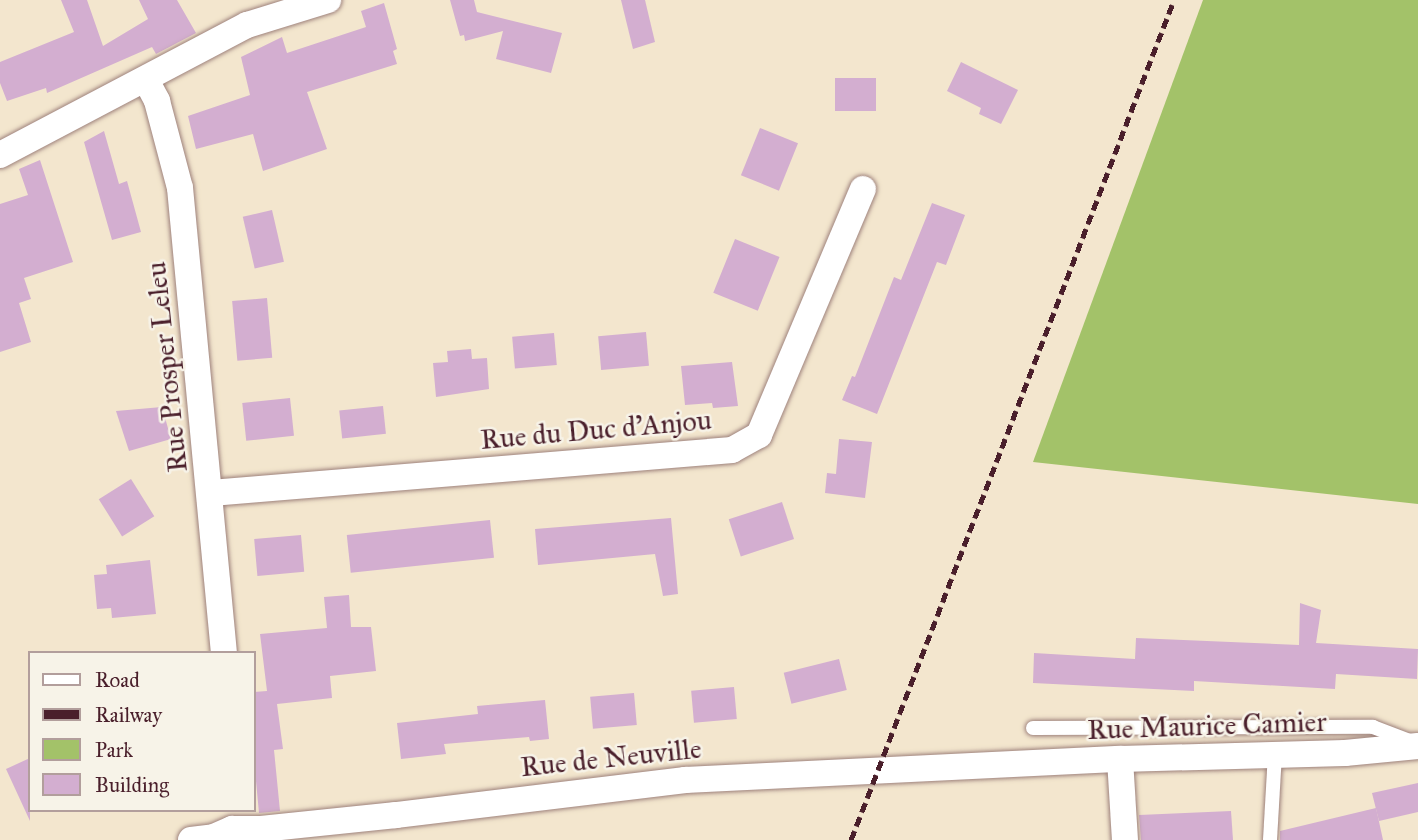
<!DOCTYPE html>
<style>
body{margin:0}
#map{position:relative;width:1418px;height:840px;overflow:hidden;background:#f3e6ce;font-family:"IM FELL Great Primer",serif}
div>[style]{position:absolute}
.green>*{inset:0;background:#a3c269}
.building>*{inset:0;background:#d3aed0;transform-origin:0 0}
.roads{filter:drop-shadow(0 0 2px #9e827c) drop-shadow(0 0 2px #9e827c)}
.lane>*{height:14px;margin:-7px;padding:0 7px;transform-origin:7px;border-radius:7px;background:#fff}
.street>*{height:26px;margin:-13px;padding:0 13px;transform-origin:13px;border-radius:13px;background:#fff}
.rail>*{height:5px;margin-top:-2.5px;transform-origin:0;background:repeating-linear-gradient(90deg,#4a1f2b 0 10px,transparent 0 15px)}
span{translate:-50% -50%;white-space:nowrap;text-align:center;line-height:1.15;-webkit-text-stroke:5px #f7f3e8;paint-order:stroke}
.street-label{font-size:28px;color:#4a1f2b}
.legend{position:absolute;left:28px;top:651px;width:228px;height:161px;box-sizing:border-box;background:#f7f3e8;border:2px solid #b29e9c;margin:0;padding:9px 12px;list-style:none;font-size:21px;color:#4a1f2b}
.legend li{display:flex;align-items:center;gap:14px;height:35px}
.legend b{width:35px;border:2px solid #b29e9c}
</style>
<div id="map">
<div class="green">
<i style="clip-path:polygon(1203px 0,1418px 0,1418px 504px,1033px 462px)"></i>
</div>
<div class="building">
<i style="clip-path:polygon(61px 0,87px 0,103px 46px,148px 19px,139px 0,177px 0,196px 33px,156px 54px,152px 47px,47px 93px,46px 88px,7px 101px,0 83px,0 62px,74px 32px)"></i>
<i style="clip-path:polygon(450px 0,474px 0,477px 12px,562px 33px,551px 73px,496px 59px,503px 31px,465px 41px,464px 35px,460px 36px)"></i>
<i style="clip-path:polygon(621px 0,645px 0,655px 42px,633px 49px)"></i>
<i style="clip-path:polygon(384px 3px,397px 49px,393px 51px,397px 64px,307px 92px,327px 149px,263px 171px,253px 134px,196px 149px,188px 116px,250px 95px,241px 57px,282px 37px,287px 53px,366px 27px,361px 11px)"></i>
<i style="clip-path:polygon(961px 62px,1018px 90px,1001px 124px,979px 114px,981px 108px,947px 91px)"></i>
<i style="left:835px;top:78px;width:41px;height:33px"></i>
<i style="left:760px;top:128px;width:41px;height:51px;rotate:22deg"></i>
<i style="clip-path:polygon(104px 131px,119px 184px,127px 181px,141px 232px,112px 240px,84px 142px)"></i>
<i style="clip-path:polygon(40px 160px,73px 262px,24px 278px,31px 299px,19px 303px,31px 342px,0 352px,0 204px,28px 195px,19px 169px)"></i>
<i style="clip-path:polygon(932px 203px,965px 215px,946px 265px,937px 262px,877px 414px,842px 400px,852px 376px,855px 377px,894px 277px,901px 280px)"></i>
<i style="left:272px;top:210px;width:53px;height:30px;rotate:77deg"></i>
<i style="left:735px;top:239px;width:48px;height:58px;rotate:22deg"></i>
<i style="left:267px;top:298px;width:60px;height:35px;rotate:85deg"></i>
<i style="left:646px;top:332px;width:34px;height:48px;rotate:85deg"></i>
<i style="left:554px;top:333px;width:32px;height:42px;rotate:85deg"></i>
<i style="clip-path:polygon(471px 349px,472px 359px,487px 358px,489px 389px,436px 397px,433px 363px,448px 362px,447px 351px)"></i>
<i style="clip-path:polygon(732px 362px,738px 406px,713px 408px,712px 403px,685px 405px,681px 366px)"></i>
<i style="left:290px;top:398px;width:38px;height:48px;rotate:84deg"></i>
<i style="left:383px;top:406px;width:28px;height:44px;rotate:84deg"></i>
<i style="clip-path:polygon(162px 407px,171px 439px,129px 451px,116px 411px)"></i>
<i style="clip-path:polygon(839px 439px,872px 442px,865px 498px,825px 493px,827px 473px,836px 474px)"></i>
<i style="left:131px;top:479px;width:44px;height:38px;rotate:58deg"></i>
<i style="left:782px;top:502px;width:39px;height:56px;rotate:72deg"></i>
<i style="clip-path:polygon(671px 518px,678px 594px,663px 596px,655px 554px,538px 565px,535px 529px)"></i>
<i style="left:490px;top:520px;width:38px;height:144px;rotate:84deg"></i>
<i style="left:301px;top:535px;width:37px;height:47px;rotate:85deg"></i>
<i style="clip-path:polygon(150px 560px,156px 614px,112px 618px,111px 608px,97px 609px,94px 575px,107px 574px,106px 565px)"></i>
<i style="clip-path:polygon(349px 595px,351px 627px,371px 627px,376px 671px,330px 676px,332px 698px,277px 704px,283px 749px,274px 750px,280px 811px,259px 813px,254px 760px,254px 692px,267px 691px,260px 634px,327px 628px,324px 597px)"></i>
<i style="clip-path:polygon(1300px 603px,1321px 610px,1316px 643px,1418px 649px,1417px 679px,1336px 674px,1335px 689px,1194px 681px,1194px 691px,1033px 683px,1034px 653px,1135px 659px,1136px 638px,1299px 645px)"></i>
<i style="left:839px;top:659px;width:32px;height:57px;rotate:76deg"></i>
<i style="left:734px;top:687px;width:32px;height:43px;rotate:85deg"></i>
<i style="left:634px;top:693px;width:32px;height:44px;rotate:85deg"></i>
<i style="clip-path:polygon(545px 700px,549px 739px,530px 741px,529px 737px,444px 744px,446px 754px,401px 759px,397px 723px,478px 714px,477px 706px)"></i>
<i style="clip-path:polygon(30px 758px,30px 821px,6px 769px)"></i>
<i style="clip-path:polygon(1418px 783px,1418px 812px,1379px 821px,1372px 793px)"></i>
<i style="clip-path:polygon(1376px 808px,1383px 840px,1280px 840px,1280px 831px)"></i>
<i style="clip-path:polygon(1231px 811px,1233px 840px,1141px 840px,1139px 815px)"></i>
</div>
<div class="roads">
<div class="lane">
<i style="left:1033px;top:728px;width:340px;rotate:-0.2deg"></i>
<i style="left:1373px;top:727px;width:40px;rotate:21deg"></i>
<i style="left:1270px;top:840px;width:86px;rotate:-86.7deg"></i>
</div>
<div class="street">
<i style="left:146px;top:80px;width:24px;rotate:62deg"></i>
<i style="left:157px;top:101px;width:90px;rotate:75.2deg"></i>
<i style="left:180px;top:188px;width:467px;rotate:84.6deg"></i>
<i style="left:0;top:155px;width:279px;rotate:-27.8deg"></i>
<i style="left:247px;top:25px;width:85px;rotate:-17.2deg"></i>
<i style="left:211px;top:493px;width:523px;rotate:-4.72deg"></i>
<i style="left:732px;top:450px;width:31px;rotate:-29deg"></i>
<i style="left:759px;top:435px;width:267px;rotate:-67.1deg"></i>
<i style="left:1120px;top:759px;width:81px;rotate:86.5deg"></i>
<i style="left:191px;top:840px;width:23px;rotate:-7deg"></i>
<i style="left:214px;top:837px;width:20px;rotate:-24deg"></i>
<i style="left:232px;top:829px;width:29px"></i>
<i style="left:261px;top:829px;width:136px;rotate:-5.9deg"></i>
<i style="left:396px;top:815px;width:291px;rotate:-6.9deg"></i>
<i style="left:685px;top:780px;width:436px;rotate:-2.8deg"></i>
<i style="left:1120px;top:759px;width:225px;rotate:-1.5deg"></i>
<i style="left:1345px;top:753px;width:73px;rotate:-5.5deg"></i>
</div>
</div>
<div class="rail">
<i style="left:851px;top:840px;width:900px;rotate:-68.97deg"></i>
</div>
<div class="street-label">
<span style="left:167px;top:367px;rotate:-96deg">Rue Prosper Leleu</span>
<span style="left:596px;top:430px;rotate:-5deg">Rue du Duc d'Anjou</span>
<span style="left:1207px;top:726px;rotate:-2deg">Rue Maurice Camier</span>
<span style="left:611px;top:758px;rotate:-6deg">Rue de Neuville</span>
</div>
<ul class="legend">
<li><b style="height:9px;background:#fff"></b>Road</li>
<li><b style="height:9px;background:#4a1f2b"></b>Railway</li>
<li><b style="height:19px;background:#a3c269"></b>Park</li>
<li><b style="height:19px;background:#d3aed0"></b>Building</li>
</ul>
</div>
